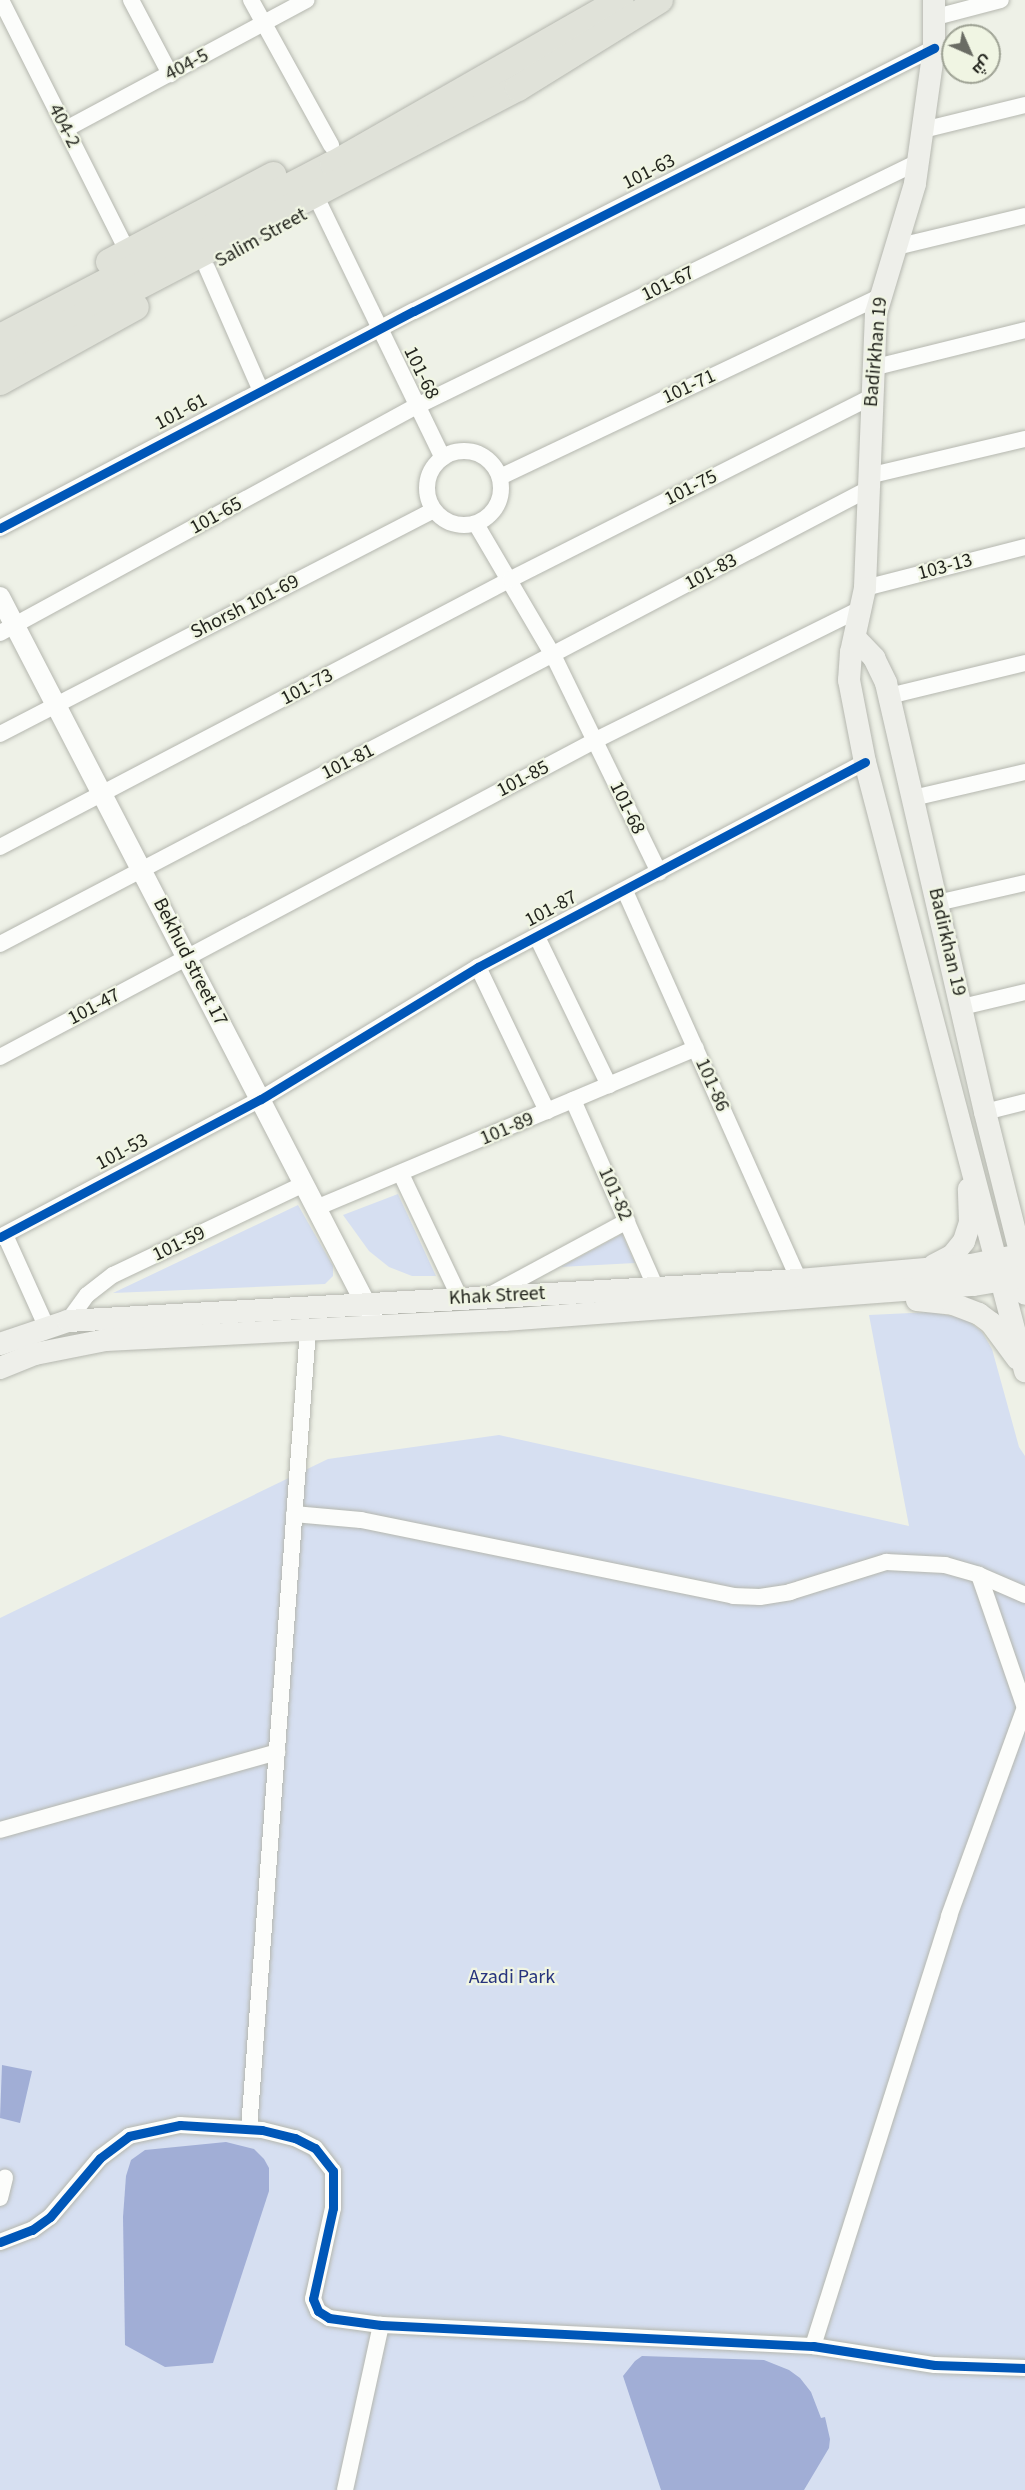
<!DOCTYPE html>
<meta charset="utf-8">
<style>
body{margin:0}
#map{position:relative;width:1025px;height:2490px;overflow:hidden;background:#eef1e7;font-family:"Source Sans 3",Cairo,sans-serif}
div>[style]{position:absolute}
.green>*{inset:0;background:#d6dff1}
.water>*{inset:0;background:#a1aed6}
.roads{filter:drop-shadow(0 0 2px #b5b7af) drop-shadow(0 0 2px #b5b7af)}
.minor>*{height:16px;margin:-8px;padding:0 8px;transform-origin:8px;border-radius:8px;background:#fcfdfb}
.minor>.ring{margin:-8px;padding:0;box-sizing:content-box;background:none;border:16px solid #fcfdfb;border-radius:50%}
.tertiary>*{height:20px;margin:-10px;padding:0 10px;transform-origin:10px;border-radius:10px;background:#fcfdfb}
.secondary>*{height:22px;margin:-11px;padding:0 11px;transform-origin:11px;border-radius:11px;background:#eeefea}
.primary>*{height:26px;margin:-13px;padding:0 13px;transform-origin:13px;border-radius:13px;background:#e0e2d9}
.cycleway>*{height:9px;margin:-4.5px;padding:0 4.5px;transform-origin:4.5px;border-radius:4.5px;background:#0057b8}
span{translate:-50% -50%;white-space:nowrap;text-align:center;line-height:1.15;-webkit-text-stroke:4.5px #f0f5e3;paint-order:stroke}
.street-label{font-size:20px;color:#23251e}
.park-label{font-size:20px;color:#27347d}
.north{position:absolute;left:941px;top:24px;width:60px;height:60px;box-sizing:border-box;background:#f0f5e3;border:2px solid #9ea294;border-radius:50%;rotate:135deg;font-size:16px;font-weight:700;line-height:24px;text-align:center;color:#23251e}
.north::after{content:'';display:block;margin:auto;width:21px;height:27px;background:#6a6c64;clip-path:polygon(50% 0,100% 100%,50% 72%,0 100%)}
</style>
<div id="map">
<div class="green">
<i style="clip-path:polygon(398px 1194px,436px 1276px,412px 1276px,389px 1267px,369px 1251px,343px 1215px)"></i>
<i style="clip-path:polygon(298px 1205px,333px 1266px,333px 1276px,325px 1284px,113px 1293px)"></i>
<i style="clip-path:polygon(622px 1234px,635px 1263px,560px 1267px,561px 1267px)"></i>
<i style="clip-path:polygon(932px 1312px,966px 1319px,982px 1332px,992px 1349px,1019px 1447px,1025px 1456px,1025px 2490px,0 2490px,0 1618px,328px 1459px,499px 1435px,909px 1526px,869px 1315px)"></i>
</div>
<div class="water">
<i style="clip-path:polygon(2px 2065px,32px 2071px,20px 2123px,0 2118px)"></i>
<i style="clip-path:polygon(226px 2142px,254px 2149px,264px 2159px,269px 2168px,269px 2191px,213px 2363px,165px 2367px,125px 2345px,123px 2217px,126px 2176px,131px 2160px,145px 2150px)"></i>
<i style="clip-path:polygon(642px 2356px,764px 2360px,789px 2370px,800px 2378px,811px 2392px,821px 2418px,825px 2417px,830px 2439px,829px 2448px,804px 2490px,661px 2490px,623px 2376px,635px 2361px)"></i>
</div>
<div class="roads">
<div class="minor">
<i style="left:1px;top:0;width:282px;rotate:63.3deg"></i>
<i style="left:131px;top:0;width:84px;rotate:62.2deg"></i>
<i style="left:251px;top:0;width:166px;rotate:61.1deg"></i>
<i style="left:936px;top:17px;width:67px;rotate:-14.7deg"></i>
<i style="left:66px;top:129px;width:273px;rotate:-28.2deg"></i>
<i style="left:923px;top:130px;width:105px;rotate:-13.8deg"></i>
<i style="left:320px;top:205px;width:281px;rotate:64.1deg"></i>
<i style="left:896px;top:247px;width:133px;rotate:-13.5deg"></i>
<i style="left:207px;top:268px;width:134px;rotate:66.3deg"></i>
<i style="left:872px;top:368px;width:158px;rotate:-13.9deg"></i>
<i class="ring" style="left:427px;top:451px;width:58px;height:58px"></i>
<i style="left:868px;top:476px;width:161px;rotate:-13.3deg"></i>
<i style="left:500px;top:477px;width:420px;rotate:-25.4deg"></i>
<i style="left:476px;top:524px;width:152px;rotate:59.6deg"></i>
<i style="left:553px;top:655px;width:242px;rotate:64deg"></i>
<i style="left:0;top:528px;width:467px;rotate:-27.7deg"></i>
<i style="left:414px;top:311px;width:583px;rotate:-26.83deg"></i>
<i style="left:865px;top:588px;width:165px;rotate:-14.4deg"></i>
<i style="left:0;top:633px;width:475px;rotate:-28.6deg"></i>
<i style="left:417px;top:406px;width:557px;rotate:-25.97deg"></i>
<i style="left:889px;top:696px;width:140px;rotate:-13.6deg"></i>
<i style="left:0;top:734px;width:488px;rotate:-27.3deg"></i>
<i style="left:913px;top:798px;width:115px;rotate:-13.1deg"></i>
<i style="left:0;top:847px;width:577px;rotate:-27.68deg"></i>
<i style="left:511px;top:579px;width:403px;rotate:-26.8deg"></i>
<i style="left:625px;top:891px;width:426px;rotate:65.9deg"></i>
<i style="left:937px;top:903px;width:90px;rotate:-12.8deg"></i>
<i style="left:537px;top:937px;width:165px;rotate:64.1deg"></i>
<i style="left:0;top:944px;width:980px;rotate:-27.66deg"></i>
<i style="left:478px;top:967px;width:160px;rotate:64.4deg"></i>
<i style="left:962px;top:1007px;width:65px;rotate:-13.4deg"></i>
<i style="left:0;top:1057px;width:673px;rotate:-28.01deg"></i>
<i style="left:594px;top:741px;width:299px;rotate:-26.4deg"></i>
<i style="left:573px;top:1100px;width:206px;rotate:66.2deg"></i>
<i style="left:985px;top:1112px;width:41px;rotate:-14deg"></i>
<i style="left:401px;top:1174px;width:137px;rotate:64.6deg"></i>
<i style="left:316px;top:1208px;width:412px;rotate:-22.8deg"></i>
<i style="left:5px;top:1235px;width:100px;rotate:65.7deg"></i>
<i style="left:0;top:1237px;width:295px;rotate:-27.9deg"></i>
<i style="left:261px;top:1099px;width:254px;rotate:-31.3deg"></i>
<i style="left:478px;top:967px;width:438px;rotate:-27.9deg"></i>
<i style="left:488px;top:1296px;width:158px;rotate:-28.3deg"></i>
<i style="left:68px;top:1321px;width:32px;rotate:-54deg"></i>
<i style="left:87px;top:1295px;width:33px;rotate:-38deg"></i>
<i style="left:113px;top:1275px;width:212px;rotate:-25.5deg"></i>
<i style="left:294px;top:1514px;width:67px;rotate:5.1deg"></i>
<i style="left:361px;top:1520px;width:380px;rotate:11.5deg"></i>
<i style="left:733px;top:1596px;width:27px;rotate:2deg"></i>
<i style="left:760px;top:1597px;width:30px;rotate:-9deg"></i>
<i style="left:790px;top:1592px;width:101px;rotate:-17.4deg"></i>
<i style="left:886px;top:1562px;width:59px;rotate:2.9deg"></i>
<i style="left:945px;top:1565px;width:35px;rotate:16deg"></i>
<i style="left:979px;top:1575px;width:50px;rotate:23.5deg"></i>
<i style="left:979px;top:1575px;width:141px;rotate:70.9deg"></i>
<i style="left:0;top:1830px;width:288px;rotate:-15.7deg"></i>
<i style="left:249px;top:2129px;width:801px;rotate:-85.78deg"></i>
<i style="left:0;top:2198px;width:21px;rotate:-76deg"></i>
<i style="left:0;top:2242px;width:34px;rotate:-21deg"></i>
<i style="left:32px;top:2230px;width:22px;rotate:-36deg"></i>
<i style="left:50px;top:2217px;width:77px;rotate:-49.7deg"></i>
<i style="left:100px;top:2158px;width:36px;rotate:-37deg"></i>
<i style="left:129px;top:2136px;width:52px;rotate:-12.2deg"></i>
<i style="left:180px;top:2125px;width:82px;rotate:3.5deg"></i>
<i style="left:262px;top:2130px;width:34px;rotate:14deg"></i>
<i style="left:295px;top:2138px;width:22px;rotate:27deg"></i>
<i style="left:315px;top:2148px;width:29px;rotate:52deg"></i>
<i style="left:333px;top:2171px;width:37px;rotate:90deg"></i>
<i style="left:333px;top:2208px;width:93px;rotate:102.4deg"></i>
<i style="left:313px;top:2299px;width:13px;rotate:67deg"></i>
<i style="left:318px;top:2311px;width:13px;rotate:32deg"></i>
<i style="left:329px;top:2318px;width:52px;rotate:7.7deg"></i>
<i style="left:381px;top:2325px;width:433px;rotate:2.8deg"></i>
<i style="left:813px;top:2346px;width:123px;rotate:8.9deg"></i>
<i style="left:935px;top:2365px;width:90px;rotate:1.9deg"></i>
<i style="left:813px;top:2346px;width:451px;rotate:-72.4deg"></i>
<i style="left:949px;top:1916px;width:222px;rotate:-70deg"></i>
<i style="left:345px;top:2490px;width:169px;rotate:-77.7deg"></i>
</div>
<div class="tertiary">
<i style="left:0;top:597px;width:810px;rotate:62.64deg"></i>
</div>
<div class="secondary">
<i style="left:934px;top:0;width:48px;rotate:90deg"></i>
<i style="left:934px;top:48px;width:137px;rotate:98deg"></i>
<i style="left:915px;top:184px;width:135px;rotate:106.8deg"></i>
<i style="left:876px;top:313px;width:275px;rotate:92.3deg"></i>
<i style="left:865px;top:588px;width:66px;rotate:102.3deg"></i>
<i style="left:851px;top:652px;width:28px;rotate:94deg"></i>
<i style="left:849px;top:680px;width:84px;rotate:79deg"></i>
<i style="left:865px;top:762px;width:630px;rotate:75.28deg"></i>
<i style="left:855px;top:638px;width:28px;rotate:46deg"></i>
<i style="left:874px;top:658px;width:28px;rotate:64deg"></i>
<i style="left:886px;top:683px;width:440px;rotate:77deg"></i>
<i style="left:985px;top:1112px;width:147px;rotate:75.9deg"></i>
<i style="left:1021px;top:1255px;width:39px;rotate:84deg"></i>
<i style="left:934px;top:1265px;width:20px;rotate:-27deg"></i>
<i style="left:952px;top:1256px;width:19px;rotate:-51deg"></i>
<i style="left:964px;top:1241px;width:20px;rotate:-72deg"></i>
<i style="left:970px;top:1222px;width:33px;rotate:-92deg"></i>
<i style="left:917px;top:1300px;width:36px;rotate:6deg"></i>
<i style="left:953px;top:1304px;width:28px;rotate:21deg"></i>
<i style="left:979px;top:1314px;width:15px;rotate:37deg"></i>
<i style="left:991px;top:1323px;width:44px;rotate:53.4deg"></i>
<i style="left:0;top:1344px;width:72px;rotate:-18.7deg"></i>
<i style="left:68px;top:1321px;width:732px;rotate:-3.21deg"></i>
<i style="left:799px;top:1280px;width:173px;rotate:-5deg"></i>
<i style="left:971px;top:1265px;width:55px;rotate:-11.5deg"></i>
<i style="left:0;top:1368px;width:38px;rotate:-22deg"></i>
<i style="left:35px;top:1354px;width:72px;rotate:-11.2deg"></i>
<i style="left:106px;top:1340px;width:399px;rotate:-2.9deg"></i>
<i style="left:504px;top:1320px;width:471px;rotate:-4.3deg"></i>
<i style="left:974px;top:1285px;width:52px;rotate:-10deg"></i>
</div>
<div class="primary">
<i style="left:109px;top:262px;width:186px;rotate:-27.9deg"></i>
<i style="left:0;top:337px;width:375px;rotate:-27.5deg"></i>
<i style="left:333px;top:164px;width:331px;rotate:-29.7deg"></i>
<i style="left:0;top:359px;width:585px;rotate:-27.62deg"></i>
<i style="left:518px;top:88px;width:167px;rotate:-31.8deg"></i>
<i style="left:0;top:382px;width:155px;rotate:-28.9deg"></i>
</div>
</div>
<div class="cycleway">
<i style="left:0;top:528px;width:467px;rotate:-27.7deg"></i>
<i style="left:414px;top:311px;width:583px;rotate:-26.83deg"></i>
<i style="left:0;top:1237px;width:295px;rotate:-27.9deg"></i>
<i style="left:261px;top:1099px;width:254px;rotate:-31.3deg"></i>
<i style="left:478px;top:967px;width:438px;rotate:-27.9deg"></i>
<i style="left:0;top:2242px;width:34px;rotate:-21deg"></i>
<i style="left:32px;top:2230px;width:22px;rotate:-36deg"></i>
<i style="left:50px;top:2217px;width:77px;rotate:-49.7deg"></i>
<i style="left:100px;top:2158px;width:36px;rotate:-37deg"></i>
<i style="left:129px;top:2136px;width:52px;rotate:-12.2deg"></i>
<i style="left:180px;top:2125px;width:82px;rotate:3.5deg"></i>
<i style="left:262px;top:2130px;width:34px;rotate:14deg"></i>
<i style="left:295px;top:2138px;width:22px;rotate:27deg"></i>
<i style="left:315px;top:2148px;width:29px;rotate:52deg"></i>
<i style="left:333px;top:2171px;width:37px;rotate:90deg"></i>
<i style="left:333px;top:2208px;width:93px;rotate:102.4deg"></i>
<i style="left:313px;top:2299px;width:13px;rotate:67deg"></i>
<i style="left:318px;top:2311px;width:13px;rotate:32deg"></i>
<i style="left:329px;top:2318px;width:52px;rotate:7.7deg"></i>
<i style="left:381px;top:2325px;width:433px;rotate:2.8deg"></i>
<i style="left:813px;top:2346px;width:123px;rotate:8.9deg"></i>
<i style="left:935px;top:2365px;width:90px;rotate:1.9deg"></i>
</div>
<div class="street-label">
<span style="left:187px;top:65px;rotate:-28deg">404-5</span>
<span style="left:64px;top:126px;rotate:63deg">404-2</span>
<span style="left:649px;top:172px;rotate:-27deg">101-63</span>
<span style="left:261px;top:238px;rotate:-29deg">Salim Street</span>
<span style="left:668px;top:284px;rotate:-26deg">101-67</span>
<span style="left:876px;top:352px;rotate:-85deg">Badirkhan 19</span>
<span style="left:421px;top:373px;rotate:64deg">101-68</span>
<span style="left:689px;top:387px;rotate:-25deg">101-71</span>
<span style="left:181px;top:412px;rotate:-28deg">101-61</span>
<span style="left:691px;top:488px;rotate:-27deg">101-75</span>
<span style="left:216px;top:516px;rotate:-29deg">101-65</span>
<span style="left:945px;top:567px;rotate:-15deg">103-13</span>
<span style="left:711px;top:572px;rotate:-28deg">101-83</span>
<span style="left:245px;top:607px;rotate:-27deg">Shorsh 101-69</span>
<span style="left:307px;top:687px;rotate:-28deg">101-73</span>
<span style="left:348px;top:762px;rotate:-27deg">101-81</span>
<span style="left:523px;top:779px;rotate:-28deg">101-85</span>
<span style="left:627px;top:808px;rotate:64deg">101-68</span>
<span style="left:551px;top:909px;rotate:-28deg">101-87</span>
<span style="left:947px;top:942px;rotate:77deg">Badirkhan 19</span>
<span style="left:190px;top:962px;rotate:63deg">Bekhud street 17</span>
<span style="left:94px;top:1007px;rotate:-28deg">101-47</span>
<span style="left:712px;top:1085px;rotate:66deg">101-86</span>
<span style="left:507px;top:1129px;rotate:-23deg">101-89</span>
<span style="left:122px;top:1152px;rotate:-28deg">101-53</span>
<span style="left:615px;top:1194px;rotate:66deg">101-82</span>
<span style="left:179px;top:1244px;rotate:-26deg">101-59</span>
<span style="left:497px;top:1296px;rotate:-3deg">Khak Street</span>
</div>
<div class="park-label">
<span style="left:512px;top:1977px">Azadi Park</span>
</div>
<div class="north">ش</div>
</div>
